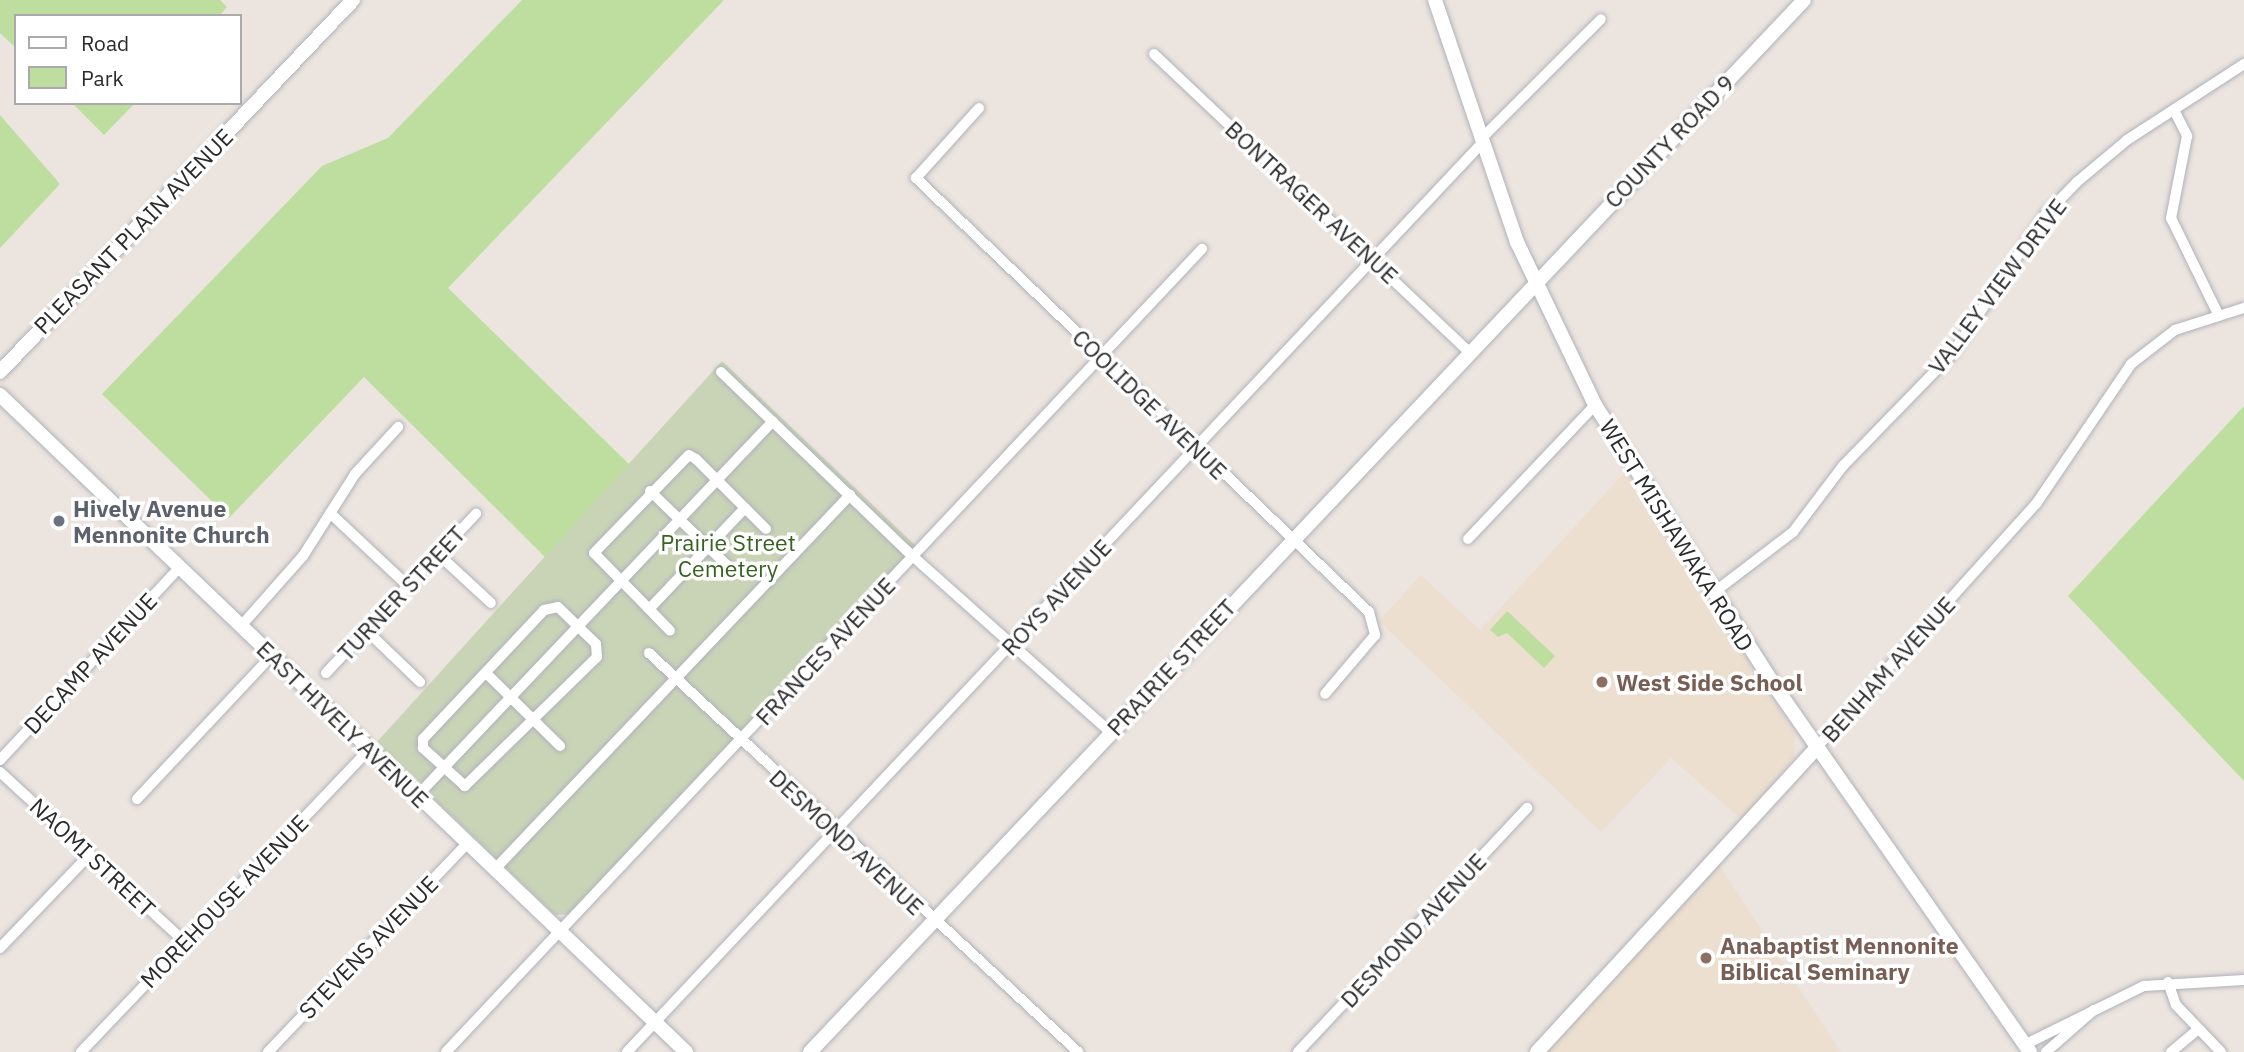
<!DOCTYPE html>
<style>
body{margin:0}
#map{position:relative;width:2244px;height:1052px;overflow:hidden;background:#ece4de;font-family:"IBM Plex Sans",sans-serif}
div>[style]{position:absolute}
.education>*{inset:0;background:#ecdfcf}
.green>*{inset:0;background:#bdde9f}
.cemetery>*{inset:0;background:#c9d4b7}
.roads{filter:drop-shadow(0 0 2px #afb2ba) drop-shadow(0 0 2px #afb2ba)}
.street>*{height:10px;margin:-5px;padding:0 5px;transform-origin:5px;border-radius:5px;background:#fff}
.secondary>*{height:14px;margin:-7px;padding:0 7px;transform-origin:7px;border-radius:7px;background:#fff}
.dots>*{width:19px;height:19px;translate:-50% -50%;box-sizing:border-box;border:4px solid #fff;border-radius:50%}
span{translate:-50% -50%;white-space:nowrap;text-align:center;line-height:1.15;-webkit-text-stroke:7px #fff;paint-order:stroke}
.street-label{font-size:23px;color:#2b2b2b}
.worship-label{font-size:23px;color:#5b616d;font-weight:700}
.left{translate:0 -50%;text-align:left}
.park-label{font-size:23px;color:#376320}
.education-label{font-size:23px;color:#785e54;font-weight:700}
.legend{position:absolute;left:14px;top:14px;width:228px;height:91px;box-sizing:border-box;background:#fff;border:2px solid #aaa;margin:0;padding:9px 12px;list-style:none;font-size:21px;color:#2b2b2b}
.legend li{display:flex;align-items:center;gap:14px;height:35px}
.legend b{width:35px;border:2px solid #aaa}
</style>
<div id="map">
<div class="education">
<i style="clip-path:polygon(1625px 472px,1795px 734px,1794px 759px,1742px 820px,1671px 758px,1601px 832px,1379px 621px,1421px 575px,1480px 630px)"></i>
<i style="clip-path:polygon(1719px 865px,1841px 1052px,1546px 1052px)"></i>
</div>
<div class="green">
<i style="clip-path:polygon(0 0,220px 0,227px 7px,219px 16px,16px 16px,16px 48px,0 33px)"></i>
<i style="clip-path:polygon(522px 0,724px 0,448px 288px,631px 466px,548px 560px,364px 377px,229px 518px,102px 394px,322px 166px,388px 138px)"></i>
<i style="clip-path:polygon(72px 103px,135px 103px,104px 135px)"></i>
<i style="clip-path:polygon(0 115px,60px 184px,0 248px)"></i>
<i style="clip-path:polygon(2244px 406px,2244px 781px,2068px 596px)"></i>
<i style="clip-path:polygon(1507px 611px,1555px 656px,1544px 668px,1507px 633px,1498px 637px,1490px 630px)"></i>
</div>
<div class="cemetery">
<i style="clip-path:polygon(722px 361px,917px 547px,571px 914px,555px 915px,376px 743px)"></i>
</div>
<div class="roads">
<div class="street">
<i style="left:1154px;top:54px;width:434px;rotate:43.4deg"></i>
<i style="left:979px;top:108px;width:94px;rotate:132deg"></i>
<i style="left:916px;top:178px;width:627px;rotate:43.77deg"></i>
<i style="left:1369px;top:612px;width:24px;rotate:75deg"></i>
<i style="left:1375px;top:635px;width:77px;rotate:130.3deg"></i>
<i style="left:2176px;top:114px;width:25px;rotate:63deg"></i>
<i style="left:2187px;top:136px;width:84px;rotate:101deg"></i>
<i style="left:2171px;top:218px;width:105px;rotate:63.9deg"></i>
<i style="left:1482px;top:138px;width:168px;rotate:-45deg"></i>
<i style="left:721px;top:372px;width:258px;rotate:43.9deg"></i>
<i style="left:907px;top:551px;width:272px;rotate:41.7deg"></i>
<i style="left:650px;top:491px;width:110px;rotate:43.9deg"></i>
<i style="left:745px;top:508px;width:139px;rotate:133.5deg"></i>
<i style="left:649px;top:609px;width:78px;rotate:-134.5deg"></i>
<i style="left:594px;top:553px;width:136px;rotate:-45.9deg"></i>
<i style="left:689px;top:455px;width:8px;rotate:30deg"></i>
<i style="left:696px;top:459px;width:99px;rotate:45deg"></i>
<i style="left:330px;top:513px;width:105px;rotate:43.1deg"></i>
<i style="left:1468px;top:539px;width:185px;rotate:-46.5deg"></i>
<i style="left:438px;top:554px;width:72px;rotate:42.8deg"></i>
<i style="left:1713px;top:593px;width:101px;rotate:-37.3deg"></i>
<i style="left:1793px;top:532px;width:83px;rotate:-52.9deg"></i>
<i style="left:1843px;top:466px;width:156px;rotate:-45.8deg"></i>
<i style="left:1952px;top:354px;width:167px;rotate:-56.2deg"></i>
<i style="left:2045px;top:215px;width:46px;rotate:-45.9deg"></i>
<i style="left:2077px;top:182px;width:65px;rotate:-40deg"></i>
<i style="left:2127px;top:140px;width:140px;rotate:-33deg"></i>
<i style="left:558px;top:607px;width:53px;rotate:44.2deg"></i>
<i style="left:596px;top:644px;width:13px;rotate:86deg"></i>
<i style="left:597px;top:657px;width:185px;rotate:135.7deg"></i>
<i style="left:465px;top:786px;width:57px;rotate:-137.9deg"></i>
<i style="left:423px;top:748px;width:9px;rotate:-90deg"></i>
<i style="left:423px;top:739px;width:177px;rotate:-46.8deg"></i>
<i style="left:544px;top:610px;width:14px;rotate:-12deg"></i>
<i style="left:649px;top:609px;width:30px;rotate:46deg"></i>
<i style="left:241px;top:626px;width:94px;rotate:-48.5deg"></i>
<i style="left:303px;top:556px;width:97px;rotate:-57.6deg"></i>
<i style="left:355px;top:474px;width:64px;rotate:-47.5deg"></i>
<i style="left:366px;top:630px;width:75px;rotate:43.9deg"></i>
<i style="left:649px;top:653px;width:586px;rotate:42.92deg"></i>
<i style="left:326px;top:673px;width:219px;rotate:-46.7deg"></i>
<i style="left:486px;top:673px;width:104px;rotate:44.6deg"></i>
<i style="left:1817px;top:747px;width:327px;rotate:-48deg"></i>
<i style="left:2036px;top:504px;width:169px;rotate:-55.8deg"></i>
<i style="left:2131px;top:364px;width:56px;rotate:-37.7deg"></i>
<i style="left:2175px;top:330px;width:72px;rotate:-17.7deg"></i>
<i style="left:0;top:760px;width:264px;rotate:-47deg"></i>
<i style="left:0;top:772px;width:251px;rotate:42.6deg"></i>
<i style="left:416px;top:797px;width:518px;rotate:-46.48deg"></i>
<i style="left:137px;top:799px;width:197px;rotate:-46.8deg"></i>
<i style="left:495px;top:869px;width:516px;rotate:-46.49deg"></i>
<i style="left:0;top:948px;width:130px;rotate:-46.2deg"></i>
<i style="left:2168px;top:982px;width:24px;rotate:71deg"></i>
<i style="left:2176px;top:1005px;width:65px;rotate:46.2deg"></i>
<i style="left:2024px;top:1045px;width:134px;rotate:-26.2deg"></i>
<i style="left:2144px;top:986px;width:100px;rotate:-3.4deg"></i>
<i style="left:81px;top:1052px;width:416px;rotate:-46.4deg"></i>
<i style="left:268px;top:1052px;width:289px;rotate:-46.3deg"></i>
<i style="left:446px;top:1052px;width:1103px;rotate:-46.73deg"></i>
<i style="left:627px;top:1052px;width:1249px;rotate:-46.75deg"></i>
<i style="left:1298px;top:1052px;width:335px;rotate:-46.8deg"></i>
<i style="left:2046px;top:1052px;width:64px;rotate:-41.2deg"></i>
<i style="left:2171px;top:1052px;width:35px;rotate:-40deg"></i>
</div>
<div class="secondary">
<i style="left:1435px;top:0;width:256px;rotate:71.3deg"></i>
<i style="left:1517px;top:242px;width:181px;rotate:64.4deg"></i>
<i style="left:1595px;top:405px;width:332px;rotate:57.4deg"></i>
<i style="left:1774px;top:685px;width:447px;rotate:55.1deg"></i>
<i style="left:0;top:372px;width:513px;rotate:-46.5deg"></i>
<i style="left:0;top:395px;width:950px;rotate:43.76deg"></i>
<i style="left:810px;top:1052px;width:1447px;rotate:-46.62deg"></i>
<i style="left:1537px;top:1052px;width:414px;rotate:-47.4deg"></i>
</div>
</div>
<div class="dots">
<i style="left:59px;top:521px;background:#6b7280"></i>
<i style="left:1602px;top:682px;background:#8d6e63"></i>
<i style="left:1706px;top:958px;background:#8d6e63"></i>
</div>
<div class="street-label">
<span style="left:1669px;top:141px;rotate:-46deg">COUNTY ROAD 9</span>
<span style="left:1312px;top:202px;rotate:43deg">BONTRAGER AVENUE</span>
<span style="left:133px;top:231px;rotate:-46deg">PLEASANT PLAIN AVENUE</span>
<span style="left:1997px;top:286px;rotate:-53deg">VALLEY VIEW DRIVE</span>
<span style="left:1150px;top:404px;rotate:44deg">COOLIDGE AVENUE</span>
<span style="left:1677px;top:535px;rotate:58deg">WEST MISHAWAKA ROAD</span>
<span style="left:401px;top:593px;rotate:-47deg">TURNER STREET</span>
<span style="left:1056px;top:597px;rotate:-47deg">ROYS AVENUE</span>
<span style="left:825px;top:651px;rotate:-47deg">FRANCES AVENUE</span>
<span style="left:90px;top:663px;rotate:-47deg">DECAMP AVENUE</span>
<span style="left:1171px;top:667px;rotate:-47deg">PRAIRIE STREET</span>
<span style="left:1888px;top:669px;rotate:-48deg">BENHAM AVENUE</span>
<span style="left:343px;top:724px;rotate:44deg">EAST HIVELY AVENUE</span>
<span style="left:847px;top:842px;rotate:43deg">DESMOND AVENUE</span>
<span style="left:93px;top:857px;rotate:43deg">NAOMI STREET</span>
<span style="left:224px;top:901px;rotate:-46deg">MOREHOUSE AVENUE</span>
<span style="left:1413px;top:930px;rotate:-47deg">DESMOND AVENUE</span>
<span style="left:368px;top:947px;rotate:-46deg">STEVENS AVENUE</span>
</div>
<div class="worship-label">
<span class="left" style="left:73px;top:521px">Hively Avenue<br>Mennonite Church</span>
</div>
<div class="park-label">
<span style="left:728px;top:555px">Prairie Street<br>Cemetery</span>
</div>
<div class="education-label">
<span class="left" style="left:1616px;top:682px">West Side School</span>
<span class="left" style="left:1720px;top:958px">Anabaptist Mennonite<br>Biblical Seminary</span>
</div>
<ul class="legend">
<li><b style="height:9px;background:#fff"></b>Road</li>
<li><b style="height:19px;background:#bdde9f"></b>Park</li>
</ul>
</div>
